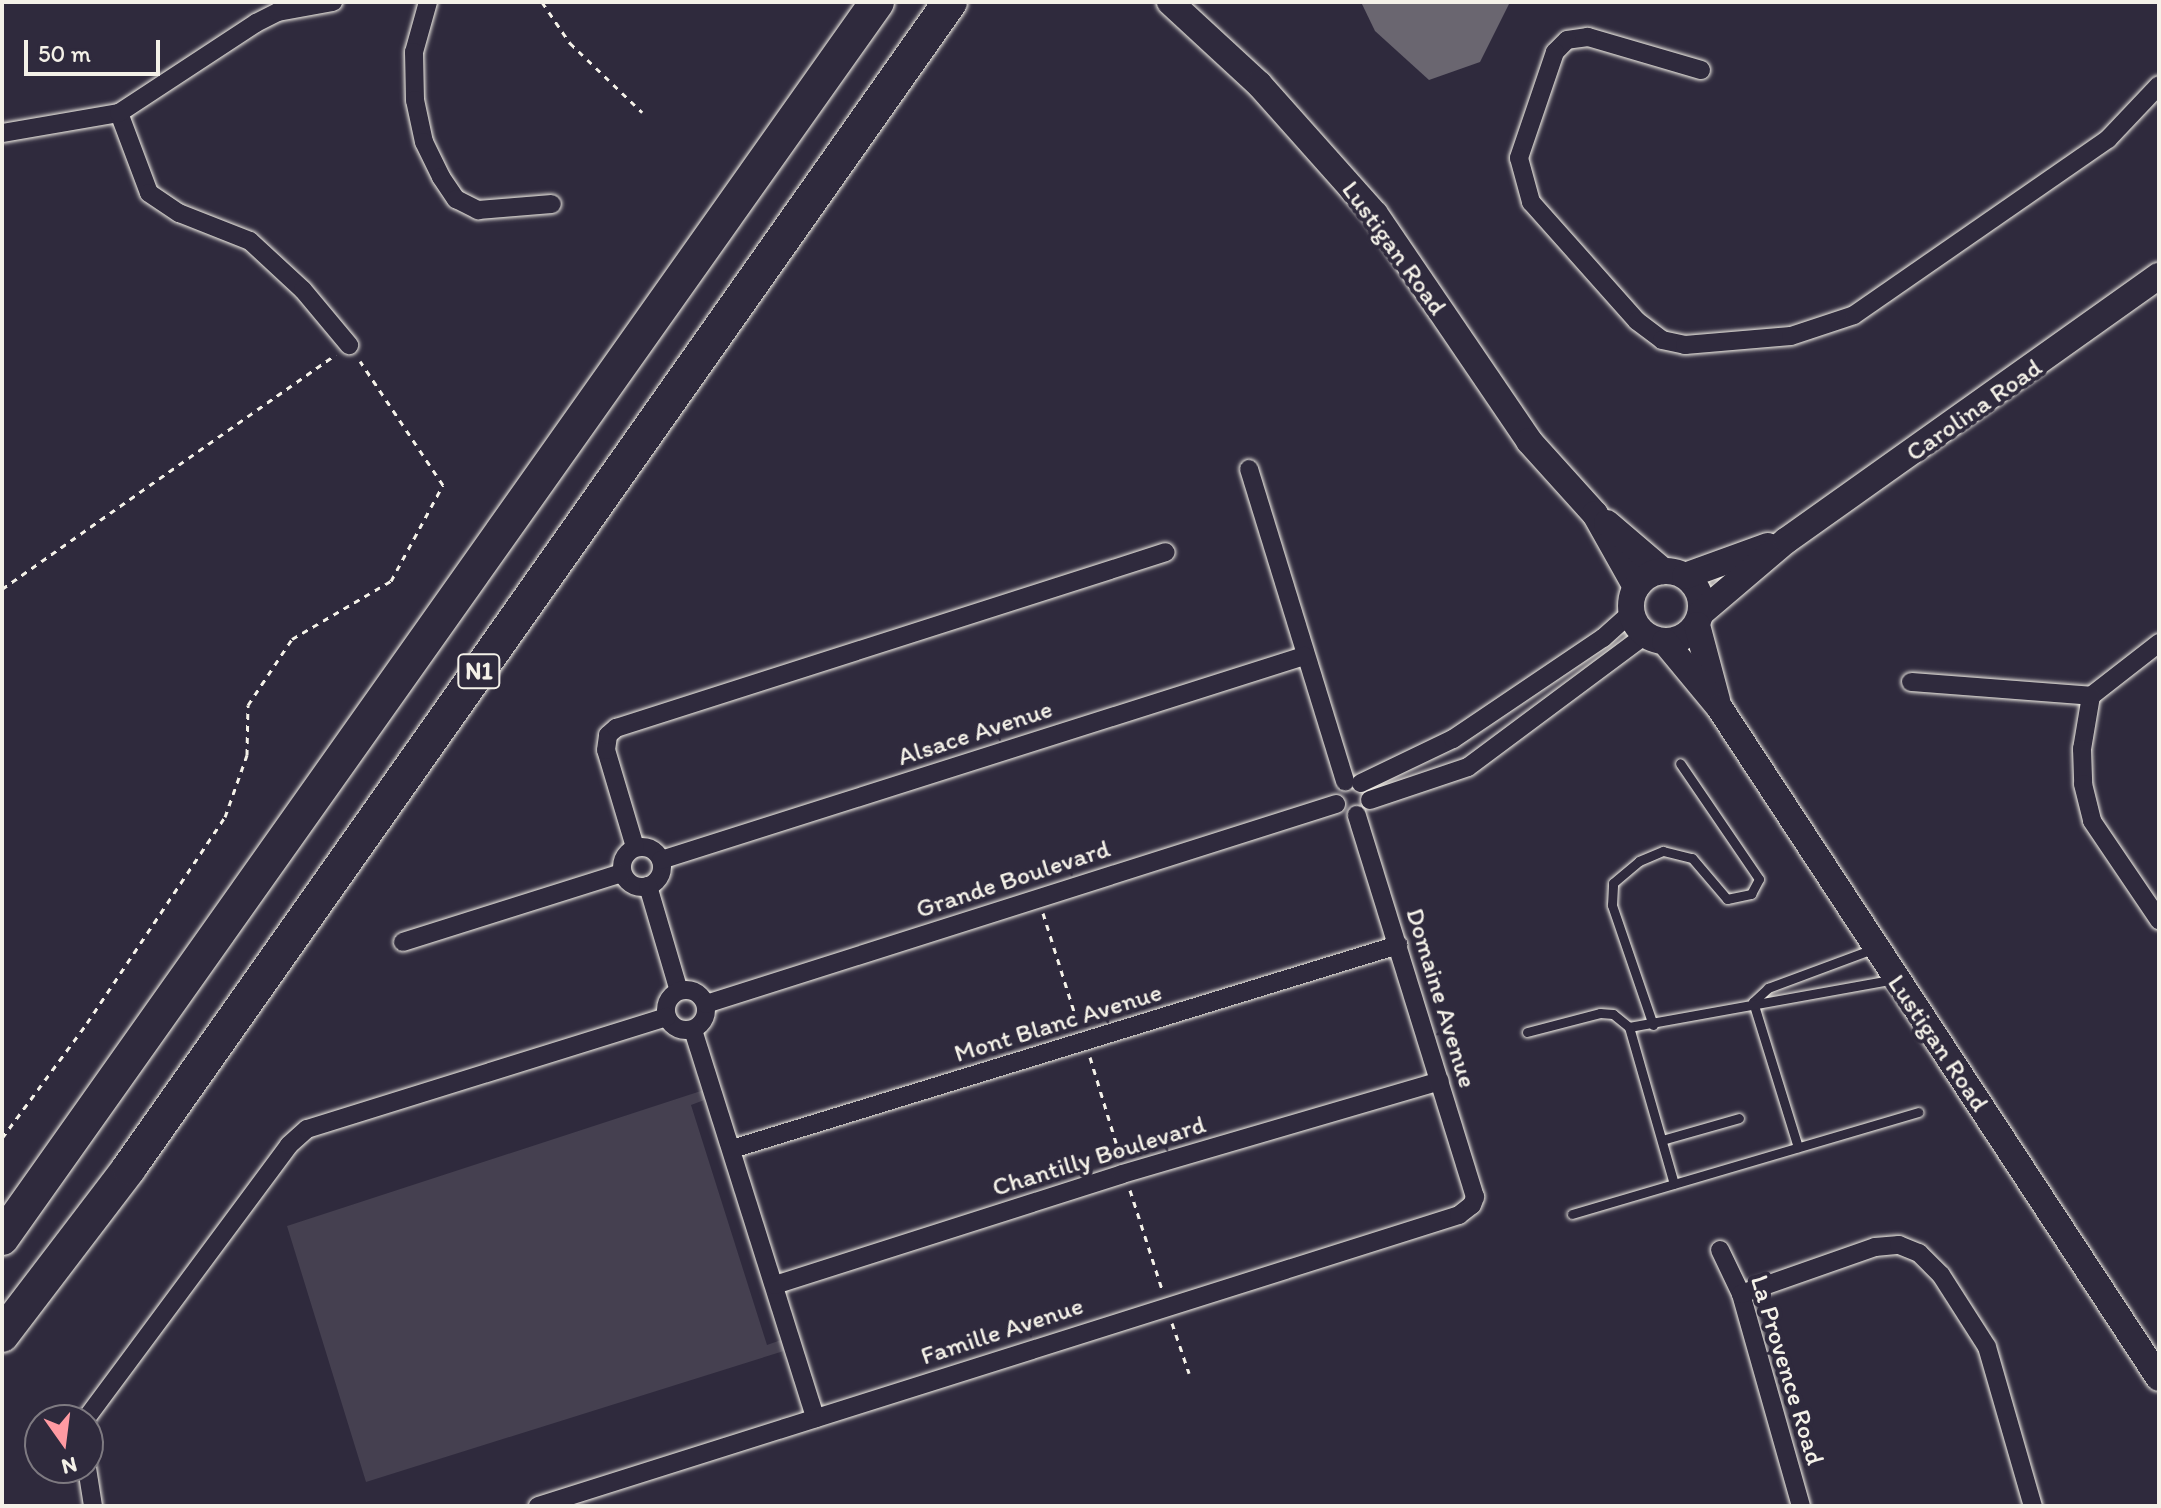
<!DOCTYPE html>
<style>
body{margin:0}
#map{position:relative;width:2161px;height:1508px;overflow:hidden;background:#2f2a3d;font-family:Itim,sans-serif}
div>[style]{position:absolute}
.green>*{inset:0;background:#454050}
.water>*{inset:0;background:#6a6670}
.path>*{height:3px;margin-top:-1.5px;transform-origin:0;background:repeating-linear-gradient(90deg,#f4f1e8 0 6px,transparent 0 12px)}
.roads{filter:drop-shadow(0 0 2px #f4f1e8) drop-shadow(0 0 2px #f4f1e8)}
.lane>*{height:9px;margin:-4.5px;padding:0 4.5px;transform-origin:4.5px;border-radius:4.5px;background:#2f2a3d}
.street>*{height:18px;margin:-9px;padding:0 9px;transform-origin:9px;border-radius:9px;background:#2f2a3d}
.street>.ring{margin:-9px;padding:0;box-sizing:content-box;background:none;border:18px solid #2f2a3d;border-radius:50%}
.secondary>*{height:26px;margin:-13px;padding:0 13px;transform-origin:13px;border-radius:13px;background:#2f2a3d}
.secondary>.ring{margin:-13px;padding:0;box-sizing:content-box;background:none;border:26px solid #2f2a3d;border-radius:50%}
.highway>*{height:34px;margin:-17px;padding:0 17px;transform-origin:17px;border-radius:17px;background:#2f2a3d}
span{translate:-50% -50%;white-space:nowrap;text-align:center;line-height:1.15;-webkit-text-stroke:8px #2f2a3d;paint-order:stroke}
.shield-label span{padding:2px 6px;background:#2f2a3d;border:2px solid;border-radius:6px;-webkit-text-stroke-width:0}
.shield-label{font-size:24px;color:#f4f1e8;font-weight:700}
.street-label{font-size:26px;color:#f4f1e8}
.frame{position:absolute;inset:0;border:4px solid #f4f1e8;pointer-events:none}
.north{position:absolute;left:24px;top:1404px;width:80px;height:80px;box-sizing:border-box;background:#2f2a3d;border:2px solid #7e7a81;border-radius:50%;rotate:166deg;font-size:22px;font-weight:700;line-height:32px;text-align:center;color:#f4f1e8}
.north::after{content:'';display:block;margin:auto;width:28px;height:36px;background:#ff9aa2;clip-path:polygon(50% 0,100% 100%,50% 72%,0 100%)}
.scale{position:absolute;left:24px;top:40px;width:136px;height:36px;box-sizing:border-box;border:4px solid #f4f1e8;border-top:0;padding-left:10px;font-size:24px;line-height:28px;white-space:nowrap;color:#f4f1e8;-webkit-text-stroke:6px #2f2a3d;paint-order:stroke}
</style>
<div id="map">
<div class="green">
<i style="clip-path:polygon(704px 1090px,707px 1099px,691px 1105px,767px 1345px,784px 1339px,787px 1350px,366px 1482px,287px 1226px)"></i>
</div>
<div class="water">
<i style="clip-path:polygon(1361px 2px,1510px 2px,1480px 62px,1429px 80px,1375px 31px)"></i>
</div>
<div class="path">
<i style="left:542px;top:2px;width:50px;rotate:55.7deg"></i>
<i style="left:570px;top:43px;width:100px;rotate:43.8deg"></i>
<i style="left:2px;top:589px;width:408px;rotate:-35.1deg"></i>
<i style="left:1043px;top:913px;width:116px;rotate:72.5deg"></i>
<i style="left:1090px;top:1057px;width:103px;rotate:73.1deg"></i>
<i style="left:2px;top:1138px;width:143px;rotate:-53.5deg"></i>
<i style="left:87px;top:1023px;width:248px;rotate:-56.2deg"></i>
<i style="left:225px;top:817px;width:66px;rotate:-70.5deg"></i>
<i style="left:247px;top:755px;width:50px;rotate:-88.9deg"></i>
<i style="left:248px;top:705px;width:79px;rotate:-56.3deg"></i>
<i style="left:292px;top:639px;width:115px;rotate:-30.4deg"></i>
<i style="left:391px;top:581px;width:109px;rotate:-61.6deg"></i>
<i style="left:443px;top:485px;width:149px;rotate:-123.8deg"></i>
<i style="left:1130px;top:1190px;width:104px;rotate:72.1deg"></i>
<i style="left:1172px;top:1323px;width:53px;rotate:71.2deg"></i>
</div>
<div class="roads">
<div class="lane">
<i style="left:1753px;top:1002px;width:152px;rotate:72.8deg"></i>
<i style="left:1753px;top:1002px;width:21px;rotate:-43deg"></i>
<i style="left:1768px;top:988px;width:112px;rotate:-20.4deg"></i>
<i style="left:1653px;top:1025px;width:127px;rotate:-108.9deg"></i>
<i style="left:1612px;top:905px;width:22px;rotate:-87deg"></i>
<i style="left:1613px;top:883px;width:34px;rotate:-40deg"></i>
<i style="left:1639px;top:861px;width:26px;rotate:-23deg"></i>
<i style="left:1663px;top:851px;width:30px;rotate:14deg"></i>
<i style="left:1692px;top:858px;width:54px;rotate:49.5deg"></i>
<i style="left:1727px;top:899px;width:25px;rotate:-12deg"></i>
<i style="left:1751px;top:894px;width:17px;rotate:-62deg"></i>
<i style="left:1759px;top:879px;width:140px;rotate:-124.3deg"></i>
<i style="left:1629px;top:1027px;width:270px;rotate:-10.2deg"></i>
<i style="left:1527px;top:1032px;width:75px;rotate:-14.6deg"></i>
<i style="left:1600px;top:1013px;width:13px;rotate:4deg"></i>
<i style="left:1613px;top:1014px;width:21px;rotate:39deg"></i>
<i style="left:1629px;top:1027px;width:163px;rotate:74deg"></i>
<i style="left:1662px;top:1140px;width:80px;rotate:-15.9deg"></i>
<i style="left:1572px;top:1214px;width:361px;rotate:-16.4deg"></i>
</div>
<div class="street">
<i style="left:428px;top:2px;width:52px;rotate:105.6deg"></i>
<i style="left:414px;top:52px;width:48px;rotate:88.8deg"></i>
<i style="left:415px;top:100px;width:43px;rotate:77.9deg"></i>
<i style="left:424px;top:142px;width:39px;rotate:64deg"></i>
<i style="left:441px;top:177px;width:27px;rotate:56deg"></i>
<i style="left:456px;top:199px;width:25px;rotate:27deg"></i>
<i style="left:478px;top:210px;width:74px;rotate:-4.6deg"></i>
<i style="left:1701px;top:70px;width:118px;rotate:-163.7deg"></i>
<i style="left:1588px;top:37px;width:21px;rotate:172deg"></i>
<i style="left:1567px;top:40px;width:17px;rotate:135deg"></i>
<i style="left:1555px;top:52px;width:112px;rotate:108.8deg"></i>
<i style="left:1519px;top:158px;width:46px;rotate:74.7deg"></i>
<i style="left:1531px;top:202px;width:159px;rotate:48.3deg"></i>
<i style="left:1637px;top:321px;width:31px;rotate:37deg"></i>
<i style="left:1662px;top:340px;width:24px;rotate:12deg"></i>
<i style="left:1685px;top:345px;width:106px;rotate:-4.9deg"></i>
<i style="left:1791px;top:336px;width:66px;rotate:-18.4deg"></i>
<i style="left:1854px;top:315px;width:309px;rotate:-34.7deg"></i>
<i style="left:2108px;top:139px;width:74px;rotate:-46.6deg"></i>
<i style="left:119px;top:113px;width:85px;rotate:69.4deg"></i>
<i style="left:149px;top:193px;width:36px;rotate:34deg"></i>
<i style="left:179px;top:213px;width:76px;rotate:21.5deg"></i>
<i style="left:250px;top:241px;width:72px;rotate:42.8deg"></i>
<i style="left:303px;top:290px;width:72px;rotate:50.1deg"></i>
<i style="left:2px;top:133px;width:119px;rotate:-9.7deg"></i>
<i style="left:119px;top:113px;width:164px;rotate:-33.3deg"></i>
<i style="left:256px;top:23px;width:25px;rotate:-27deg"></i>
<i style="left:278px;top:12px;width:56px;rotate:-10.3deg"></i>
<i style="left:1249px;top:469px;width:327px;rotate:72.9deg"></i>
<i style="left:2159px;top:643px;width:86px;rotate:142.1deg"></i>
<i style="left:2091px;top:696px;width:54px;rotate:99.6deg"></i>
<i style="left:2082px;top:749px;width:35px;rotate:88deg"></i>
<i style="left:2083px;top:784px;width:38px;rotate:76deg"></i>
<i style="left:2092px;top:821px;width:120px;rotate:55.9deg"></i>
<i style="left:1911px;top:682px;width:181px;rotate:4.4deg"></i>
<i style="left:1361px;top:783px;width:102px;rotate:-25.6deg"></i>
<i style="left:1453px;top:739px;width:181px;rotate:-34deg"></i>
<i style="left:1603px;top:638px;width:38px;rotate:-42deg"></i>
<i style="left:1370px;top:800px;width:103px;rotate:-18.6deg"></i>
<i style="left:1468px;top:767px;width:221px;rotate:-36.7deg"></i>
<i class="ring" style="left:622px;top:847px;width:22px;height:22px"></i>
<i style="left:635px;top:847px;width:101px;rotate:-106.6deg"></i>
<i style="left:606px;top:750px;width:15px;rotate:-82deg"></i>
<i style="left:608px;top:735px;width:11px;rotate:-41deg"></i>
<i style="left:616px;top:728px;width:577px;rotate:-17.74deg"></i>
<i style="left:661px;top:860px;width:675px;rotate:-17.6deg"></i>
<i style="left:648px;top:886px;width:109px;rotate:73.6deg"></i>
<i style="left:403px;top:942px;width:230px;rotate:-17.5deg"></i>
<i class="ring" style="left:666px;top:990px;width:22px;height:22px"></i>
<i style="left:706px;top:1004px;width:661px;rotate:-17.61deg"></i>
<i style="left:693px;top:1030px;width:407px;rotate:72.5deg"></i>
<i style="left:732px;top:1149px;width:697px;rotate:-17.03deg"></i>
<i style="left:1720px;top:1250px;width:49px;rotate:64.5deg"></i>
<i style="left:1741px;top:1294px;width:220px;rotate:74.2deg"></i>
<i style="left:775px;top:1285px;width:364px;rotate:-17.7deg"></i>
<i style="left:1122px;top:1174px;width:331px;rotate:-16.3deg"></i>
<i style="left:1741px;top:1294px;width:142px;rotate:-19.3deg"></i>
<i style="left:1875px;top:1247px;width:24px;rotate:-5deg"></i>
<i style="left:1899px;top:1245px;width:22px;rotate:22deg"></i>
<i style="left:1919px;top:1253px;width:31px;rotate:45deg"></i>
<i style="left:1941px;top:1275px;width:85px;rotate:57.4deg"></i>
<i style="left:1987px;top:1347px;width:166px;rotate:73.9deg"></i>
<i style="left:85px;top:1420px;width:342px;rotate:-53.4deg"></i>
<i style="left:289px;top:1145px;width:24px;rotate:-42deg"></i>
<i style="left:307px;top:1129px;width:377px;rotate:-17.3deg"></i>
<i style="left:87px;top:1468px;width:38px;rotate:81deg"></i>
<i style="left:538px;top:1506px;width:966px;rotate:-17.53deg"></i>
<i style="left:1459px;top:1215px;width:16px;rotate:-38deg"></i>
<i style="left:1472px;top:1205px;width:9px;rotate:-69deg"></i>
<i style="left:1475px;top:1197px;width:400px;rotate:-107.2deg"></i>
</div>
<div class="secondary">
<i style="left:1170px;top:2px;width:121px;rotate:42.7deg"></i>
<i style="left:1259px;top:84px;width:174px;rotate:48.3deg"></i>
<i style="left:1375px;top:214px;width:274px;rotate:55.8deg"></i>
<i style="left:1529px;top:441px;width:98px;rotate:47.9deg"></i>
<i style="left:1595px;top:514px;width:84px;rotate:60.7deg"></i>
<i style="left:1607px;top:523px;width:74px;rotate:40.6deg"></i>
<i class="ring" style="left:1631px;top:571px;width:44px;height:44px"></i>
<i style="left:1685px;top:576px;width:88px;rotate:-19.9deg"></i>
<i style="left:1702px;top:612px;width:111px;rotate:-40.3deg"></i>
<i style="left:1787px;top:540px;width:456px;rotate:-35.4deg"></i>
<i style="left:1697px;top:625px;width:78px;rotate:75.1deg"></i>
<i style="left:1665px;top:642px;width:85px;rotate:50.3deg"></i>
<i style="left:1719px;top:707px;width:802px;rotate:56.75deg"></i>
</div>
<div class="highway">
<i style="left:2px;top:1238px;width:1514px;rotate:-54.7deg"></i>
<i style="left:2px;top:1335px;width:210px;rotate:-52.7deg"></i>
<i style="left:129px;top:1168px;width:1426px;rotate:-54.85deg"></i>
</div>
</div>
<div class="shield-label">
<span style="left:479px;top:671px">N1</span>
</div>
<div class="street-label">
<span style="left:1394px;top:248px;rotate:54deg">Lustigan Road</span>
<span style="left:1974px;top:410px;rotate:-35deg">Carolina Road</span>
<span style="left:975px;top:733px;rotate:-18deg">Alsace Avenue</span>
<span style="left:1013px;top:879px;rotate:-18deg">Grande Boulevard</span>
<span style="left:1441px;top:998px;rotate:73deg">Domaine Avenue</span>
<span style="left:1058px;top:1023px;rotate:-17deg">Mont Blanc Avenue</span>
<span style="left:1938px;top:1043px;rotate:56deg">Lustigan Road</span>
<span style="left:1099px;top:1156px;rotate:-17deg">Chantilly Boulevard</span>
<span style="left:1002px;top:1331px;rotate:-18deg">Famille Avenue</span>
<span style="left:1787px;top:1370px;rotate:73deg">La Provence Road</span>
</div>
<div class="frame"></div>
<div class="north">N</div>
<div class="scale">50 m</div>
</div>
